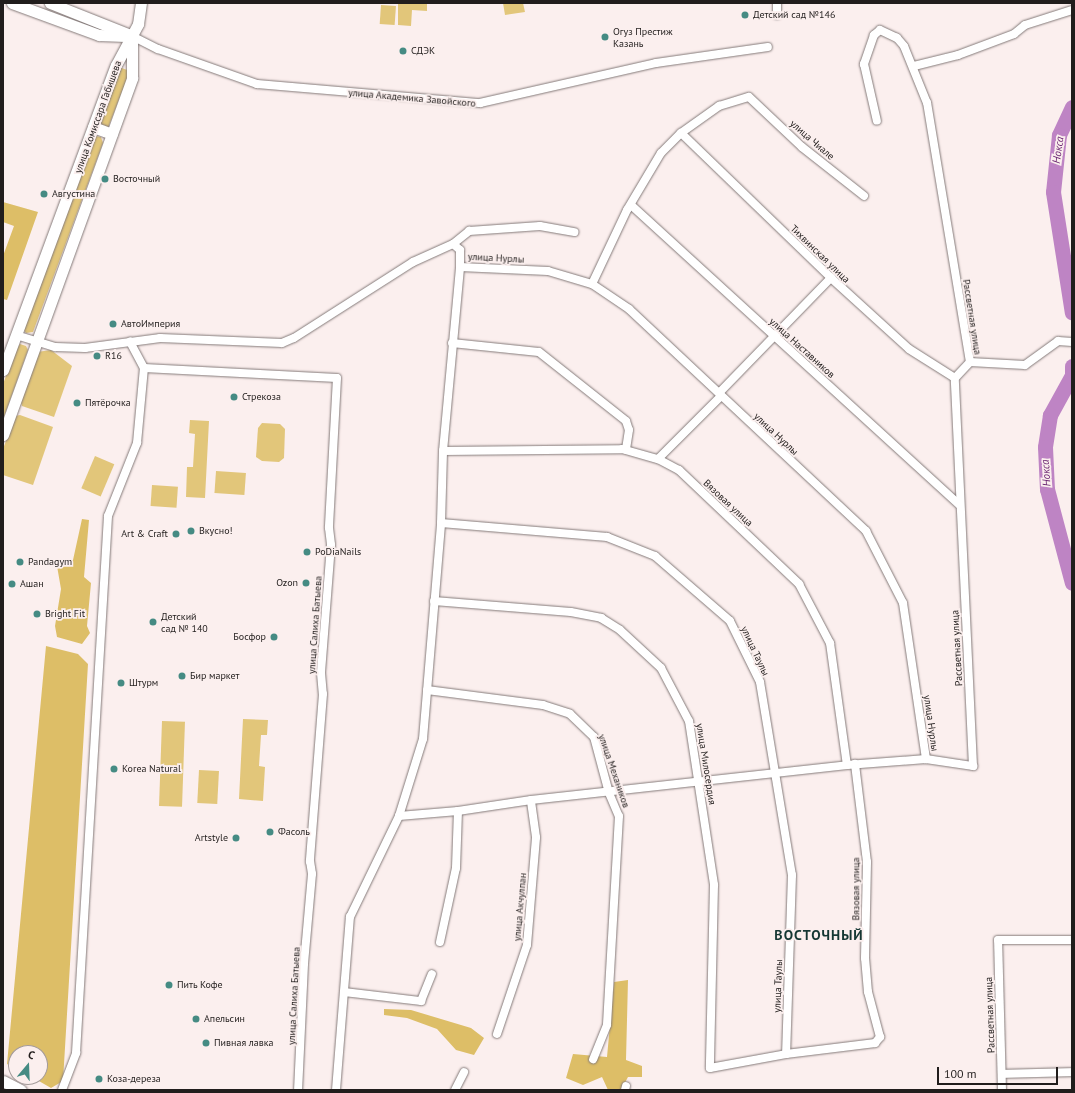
<!DOCTYPE html>
<meta charset="utf-8">
<style>
body{margin:0}
#map{position:relative;width:1075px;height:1093px;overflow:hidden;background:#fbefee;font-family:"PT Sans",sans-serif}
div>[style]{position:absolute}
.green>*{inset:0;background:#e2c67a;transform-origin:0 0}
.forest>*{inset:0;background:#ddbe67}
.river>*{height:15px;margin:-7.5px;padding:0 7.5px;transform-origin:7.5px;border-radius:7.5px;background:#be84c4}
.roads{filter:drop-shadow(0 0 1px #847a79) drop-shadow(0 0 1px #847a79)}
.minor>*{height:8px;margin:-4px;padding:0 4px;transform-origin:4px;border-radius:4px;background:#fff}
.tertiary>*{height:11px;margin:-5.5px;padding:0 5.5px;transform-origin:5.5px;border-radius:5.5px;background:#fff}
.dots>*{width:11px;height:11px;translate:-50% -50%;box-sizing:border-box;border:2px solid #fbefee;border-radius:50%}
span{translate:-50% -50%;white-space:nowrap;text-align:center;line-height:1.15;-webkit-text-stroke:3.5px #fbefee;paint-order:stroke}
.poi-label{font-size:10px;color:#211d1c}
.left{translate:0 -50%;text-align:left}
.right{translate:-100% -50%;text-align:right}
.street-label{font-size:10px;color:#211d1c}
.water-label{font-size:11px;color:#651e6d;font-style:italic}
.district-label{font-size:14px;color:#153733;font-weight:700;letter-spacing:1px}
.frame{position:absolute;inset:0;border:4px solid #211d1c;pointer-events:none}
.north{position:absolute;left:8px;top:1045px;width:40px;height:40px;box-sizing:border-box;background:#fbefee;border:1px solid #a49b9a;border-radius:50%;rotate:19deg;font-size:11px;font-weight:700;line-height:16px;text-align:center;color:#211d1c}
.north::after{content:'';display:block;margin:auto;width:14px;height:18px;background:#458b83;clip-path:polygon(50% 0,100% 100%,50% 72%,0 100%)}
.scale{position:absolute;left:937px;top:1067px;width:121px;height:18px;box-sizing:border-box;border:2px solid #211d1c;border-top:0;padding-left:5px;font-size:12px;line-height:14px;white-space:nowrap;color:#211d1c;-webkit-text-stroke:3px #fbefee;paint-order:stroke}
</style>
<div id="map">
<div class="green">
<i style="clip-path:polygon(398px 3px,427px 3px,427px 11px,412px 10px,411px 26px,398px 25px)"></i>
<i style="clip-path:polygon(503px 3px,523px 3px,525px 12px,505px 15px)"></i>
<i style="left:381px;top:5px;width:15px;height:19px;rotate:4deg"></i>
<i style="clip-path:polygon(119px 67px,130px 71px,108px 128px,99px 125px)"></i>
<i style="clip-path:polygon(95px 136px,101px 137px,103px 143px,33px 332px,26px 333px,23px 329px)"></i>
<i style="clip-path:polygon(20px 344px,26px 346px,28px 350px,3px 420px,3px 384px,17px 347px)"></i>
<i style="clip-path:polygon(51px 350px,72px 366px,54px 417px,22px 406px,20px 399px,37px 352px)"></i>
<i style="clip-path:polygon(20px 415px,53px 427px,33px 485px,3px 475px,3px 449px,15px 416px)"></i>
<i style="clip-path:polygon(190px 420px,209px 421px,205px 498px,186px 497px,187px 467px,193px 467px,195px 434px,189px 433px)"></i>
<i style="clip-path:polygon(262px 423px,280px 424px,285px 429px,284px 458px,279px 462px,262px 461px,256px 457px,258px 428px)"></i>
<i style="left:95px;top:456px;width:21px;height:35px;rotate:23deg"></i>
<i style="left:216px;top:471px;width:30px;height:22px;rotate:4deg"></i>
<i style="left:152px;top:485px;width:26px;height:21px;rotate:4deg"></i>
<i style="clip-path:polygon(243px 719px,268px 720px,267px 735px,261px 735px,259px 766px,265px 767px,263px 801px,239px 799px)"></i>
<i style="left:162px;top:721px;width:23px;height:85px;rotate:2deg"></i>
<i style="left:199px;top:770px;width:20px;height:33px;rotate:3deg"></i>
</div>
<div class="forest">
<i style="clip-path:polygon(3px 202px,38px 212px,7px 300px,3px 299px,3px 256px,14px 226px,3px 222px)"></i>
<i style="clip-path:polygon(82px 519px,89px 520px,84px 577px,91px 583px,87px 626px,90px 633px,82px 644px,57px 637px,55px 626px,61px 589px,57px 566px,73px 560px)"></i>
<i style="clip-path:polygon(46px 646px,78px 654px,88px 664px,63px 1081px,51px 1088px,32px 1077px,40px 1077px,40px 1053px,16px 1053px,16px 1069px,7px 1064px)"></i>
<i style="clip-path:polygon(628px 980px,626px 1060px,642px 1066px,642px 1077px,628px 1077px,621px 1090px,608px 1090px,602px 1077px,583px 1085px,566px 1078px,573px 1054px,607px 1057px,614px 982px)"></i>
<i style="clip-path:polygon(384px 1009px,411px 1010px,471px 1028px,484px 1038px,474px 1055px,456px 1050px,437px 1029px,407px 1018px,384px 1015px)"></i>
</div>
<div class="river">
<i style="left:1072px;top:107px;width:31px;rotate:115deg"></i>
<i style="left:1059px;top:135px;width:57px;rotate:96deg"></i>
<i style="left:1053px;top:192px;width:122px;rotate:81.1deg"></i>
<i style="left:1072px;top:366px;width:9px;rotate:90deg"></i>
<i style="left:1072px;top:375px;width:46px;rotate:118.8deg"></i>
<i style="left:1050px;top:415px;width:32px;rotate:99deg"></i>
<i style="left:1045px;top:447px;width:42px;rotate:87.3deg"></i>
<i style="left:1047px;top:489px;width:97px;rotate:75.1deg"></i>
</div>
<div class="roads">
<div class="minor">
<i style="left:777px;top:15px;width:12px;rotate:-90deg"></i>
<i style="left:132px;top:36px;width:29px;rotate:27deg"></i>
<i style="left:158px;top:49px;width:105px;rotate:19.5deg"></i>
<i style="left:257px;top:84px;width:224px;rotate:4.9deg"></i>
<i style="left:480px;top:103px;width:180px;rotate:-12.8deg"></i>
<i style="left:656px;top:63px;width:113px;rotate:-8.1deg"></i>
<i style="left:914px;top:66px;width:45px;rotate:-14deg"></i>
<i style="left:958px;top:55px;width:60px;rotate:-20.6deg"></i>
<i style="left:1014px;top:34px;width:14px;rotate:-39deg"></i>
<i style="left:1025px;top:25px;width:49px;rotate:-17.7deg"></i>
<i style="left:681px;top:133px;width:209px;rotate:44deg"></i>
<i style="left:831px;top:278px;width:105px;rotate:42.3deg"></i>
<i style="left:909px;top:349px;width:54px;rotate:32.2deg"></i>
<i style="left:631px;top:205px;width:445px;rotate:42.4deg"></i>
<i style="left:460px;top:267px;width:88px;rotate:2.6deg"></i>
<i style="left:548px;top:271px;width:46px;rotate:16.5deg"></i>
<i style="left:592px;top:284px;width:45px;rotate:34deg"></i>
<i style="left:629px;top:309px;width:325px;rotate:43.1deg"></i>
<i style="left:866px;top:531px;width:81px;rotate:62.8deg"></i>
<i style="left:903px;top:603px;width:158px;rotate:81.6deg"></i>
<i style="left:592px;top:284px;width:82px;rotate:-64.7deg"></i>
<i style="left:627px;top:210px;width:66px;rotate:-59.2deg"></i>
<i style="left:661px;top:153px;width:28px;rotate:-45deg"></i>
<i style="left:681px;top:133px;width:47px;rotate:-35.4deg"></i>
<i style="left:719px;top:106px;width:31px;rotate:-17deg"></i>
<i style="left:749px;top:97px;width:73px;rotate:43.3deg"></i>
<i style="left:802px;top:147px;width:79px;rotate:38.3deg"></i>
<i style="left:16px;top:335px;width:41px;rotate:17.1deg"></i>
<i style="left:55px;top:347px;width:30px;rotate:2deg"></i>
<i style="left:85px;top:348px;width:76px;rotate:-7.6deg"></i>
<i style="left:160px;top:338px;width:122px;rotate:2.3deg"></i>
<i style="left:282px;top:343px;width:13px;rotate:-23deg"></i>
<i style="left:294px;top:338px;width:141px;rotate:-32.6deg"></i>
<i style="left:413px;top:262px;width:44px;rotate:-24.2deg"></i>
<i style="left:453px;top:244px;width:21px;rotate:-39deg"></i>
<i style="left:469px;top:231px;width:71px;rotate:-4deg"></i>
<i style="left:540px;top:226px;width:35px;rotate:10deg"></i>
<i style="left:452px;top:343px;width:87px;rotate:5.9deg"></i>
<i style="left:539px;top:352px;width:111px;rotate:38.4deg"></i>
<i style="left:626px;top:421px;width:9px;rotate:72deg"></i>
<i style="left:629px;top:430px;width:20px;rotate:99deg"></i>
<i style="left:970px;top:362px;width:55px;rotate:3.1deg"></i>
<i style="left:1025px;top:365px;width:41px;rotate:-36deg"></i>
<i style="left:1058px;top:341px;width:14px;rotate:4deg"></i>
<i style="left:144px;top:368px;width:193px;rotate:3deg"></i>
<i style="left:337px;top:378px;width:150px;rotate:93.1deg"></i>
<i style="left:329px;top:528px;width:17px;rotate:83deg"></i>
<i style="left:331px;top:545px;width:128px;rotate:94.5deg"></i>
<i style="left:321px;top:673px;width:21px;rotate:85deg"></i>
<i style="left:323px;top:694px;width:168px;rotate:94.5deg"></i>
<i style="left:310px;top:861px;width:13px;rotate:81deg"></i>
<i style="left:312px;top:874px;width:90px;rotate:95.1deg"></i>
<i style="left:304px;top:964px;width:126px;rotate:92.7deg"></i>
<i style="left:719px;top:393px;width:161px;rotate:-45.8deg"></i>
<i style="left:443px;top:451px;width:179px;rotate:-0.6deg"></i>
<i style="left:622px;top:449px;width:37px;rotate:16deg"></i>
<i style="left:658px;top:459px;width:24px;rotate:28deg"></i>
<i style="left:679px;top:470px;width:166px;rotate:43.5deg"></i>
<i style="left:799px;top:584px;width:67px;rotate:62.3deg"></i>
<i style="left:830px;top:643px;width:123px;rotate:82.1deg"></i>
<i style="left:658px;top:459px;width:89px;rotate:-45deg"></i>
<i style="left:441px;top:523px;width:167px;rotate:4.8deg"></i>
<i style="left:607px;top:537px;width:52px;rotate:21.6deg"></i>
<i style="left:655px;top:556px;width:99px;rotate:40.9deg"></i>
<i style="left:730px;top:621px;width:68px;rotate:63.8deg"></i>
<i style="left:760px;top:682px;width:196px;rotate:80.6deg"></i>
<i style="left:792px;top:875px;width:179px;rotate:91.9deg"></i>
<i style="left:434px;top:601px;width:137px;rotate:4.6deg"></i>
<i style="left:571px;top:612px;width:31px;rotate:11deg"></i>
<i style="left:601px;top:618px;width:22px;rotate:32deg"></i>
<i style="left:620px;top:630px;width:56px;rotate:42.8deg"></i>
<i style="left:661px;top:668px;width:60px;rotate:62.2deg"></i>
<i style="left:689px;top:721px;width:166px;rotate:81.3deg"></i>
<i style="left:714px;top:885px;width:183px;rotate:91.3deg"></i>
<i style="left:710px;top:1068px;width:77px;rotate:-10.4deg"></i>
<i style="left:786px;top:1054px;width:90px;rotate:-7deg"></i>
<i style="left:875px;top:1043px;width:8px;rotate:-50deg"></i>
<i style="left:880px;top:1037px;width:47px;rotate:-104.9deg"></i>
<i style="left:868px;top:992px;width:34px;rotate:-95deg"></i>
<i style="left:865px;top:958px;width:96px;rotate:-88.8deg"></i>
<i style="left:867px;top:862px;width:99px;rotate:-97deg"></i>
<i style="left:427px;top:690px;width:117px;rotate:7.4deg"></i>
<i style="left:543px;top:705px;width:28px;rotate:18deg"></i>
<i style="left:570px;top:714px;width:33px;rotate:44deg"></i>
<i style="left:594px;top:737px;width:58px;rotate:75deg"></i>
<i style="left:609px;top:793px;width:25px;rotate:67deg"></i>
<i style="left:619px;top:816px;width:209px;rotate:93.3deg"></i>
<i style="left:607px;top:1025px;width:37px;rotate:112deg"></i>
<i style="left:399px;top:816px;width:59px;rotate:-4.8deg"></i>
<i style="left:458px;top:811px;width:74px;rotate:-8.6deg"></i>
<i style="left:531px;top:800px;width:318px;rotate:-6.3deg"></i>
<i style="left:847px;top:765px;width:79px;rotate:-4.3deg"></i>
<i style="left:926px;top:759px;width:48px;rotate:8.5deg"></i>
<i style="left:973px;top:766px;width:388px;rotate:-92.7deg"></i>
<i style="left:955px;top:378px;width:22px;rotate:-47deg"></i>
<i style="left:970px;top:362px;width:263px;rotate:-99.4deg"></i>
<i style="left:927px;top:103px;width:61px;rotate:-112deg"></i>
<i style="left:904px;top:46px;width:11px;rotate:-131deg"></i>
<i style="left:897px;top:38px;width:19px;rotate:-155deg"></i>
<i style="left:880px;top:30px;width:8px;rotate:140deg"></i>
<i style="left:874px;top:35px;width:31px;rotate:109deg"></i>
<i style="left:864px;top:64px;width:58px;rotate:77.2deg"></i>
<i style="left:440px;top:942px;width:76px;rotate:-77.8deg"></i>
<i style="left:456px;top:868px;width:57px;rotate:-88deg"></i>
<i style="left:344px;top:992px;width:78px;rotate:6.7deg"></i>
<i style="left:421px;top:1001px;width:29px;rotate:-68deg"></i>
<i style="left:497px;top:1034px;width:94px;rotate:-71.4deg"></i>
<i style="left:527px;top:945px;width:108px;rotate:-85.2deg"></i>
<i style="left:536px;top:837px;width:37px;rotate:-98deg"></i>
<i style="left:1002px;top:1074px;width:70px;rotate:-1.6deg"></i>
<i style="left:62px;top:1090px;width:40px;rotate:-69deg"></i>
<i style="left:76px;top:1053px;width:538px;rotate:-86.59deg"></i>
<i style="left:108px;top:516px;width:79px;rotate:-68.3deg"></i>
<i style="left:137px;top:443px;width:75px;rotate:-84.7deg"></i>
<i style="left:144px;top:368px;width:30px;rotate:-118deg"></i>
<i style="left:336px;top:1090px;width:174px;rotate:-85.4deg"></i>
<i style="left:350px;top:917px;width:112px;rotate:-64.1deg"></i>
<i style="left:399px;top:816px;width:81px;rotate:-72.7deg"></i>
<i style="left:423px;top:739px;width:217px;rotate:-85.2deg"></i>
<i style="left:441px;top:523px;width:72px;rotate:-88.4deg"></i>
<i style="left:443px;top:451px;width:185px;rotate:-84.7deg"></i>
<i style="left:460px;top:267px;width:17px;rotate:-90deg"></i>
<i style="left:460px;top:250px;width:9px;rotate:-139deg"></i>
<i style="left:455px;top:1090px;width:20px;rotate:-63deg"></i>
<i style="left:625px;top:1090px;width:4px;rotate:-76deg"></i>
<i style="left:1002px;top:1090px;width:150px;rotate:-91.5deg"></i>
<i style="left:998px;top:940px;width:74px"></i>
</div>
<div class="tertiary">
<i style="left:12px;top:3px;width:93px;rotate:20.2deg"></i>
<i style="left:99px;top:35px;width:33px;rotate:2deg"></i>
<i style="left:50px;top:3px;width:84px;rotate:21.7deg"></i>
<i style="left:93px;top:127px;width:20px;rotate:20deg"></i>
<i style="left:3px;top:370px;width:325px;rotate:-69.7deg"></i>
<i style="left:116px;top:65px;width:47px;rotate:-61.8deg"></i>
<i style="left:138px;top:24px;width:21px;rotate:-82deg"></i>
<i style="left:3px;top:435px;width:380px;rotate:-70.1deg"></i>
<i style="left:132px;top:78px;width:42px;rotate:-90deg"></i>
<i style="left:3px;top:1081px;width:20px;rotate:27deg"></i>
</div>
</div>
<div class="dots">
<i style="left:745px;top:15px;background:#458b83"></i>
<i style="left:605px;top:37px;background:#458b83"></i>
<i style="left:403px;top:51px;background:#458b83"></i>
<i style="left:105px;top:179px;background:#458b83"></i>
<i style="left:44px;top:194px;background:#458b83"></i>
<i style="left:113px;top:324px;background:#458b83"></i>
<i style="left:97px;top:356px;background:#458b83"></i>
<i style="left:234px;top:397px;background:#458b83"></i>
<i style="left:77px;top:403px;background:#458b83"></i>
<i style="left:191px;top:531px;background:#458b83"></i>
<i style="left:176px;top:534px;background:#458b83"></i>
<i style="left:307px;top:552px;background:#458b83"></i>
<i style="left:20px;top:562px;background:#458b83"></i>
<i style="left:306px;top:583px;background:#458b83"></i>
<i style="left:12px;top:584px;background:#458b83"></i>
<i style="left:37px;top:614px;background:#458b83"></i>
<i style="left:153px;top:622px;background:#458b83"></i>
<i style="left:274px;top:637px;background:#458b83"></i>
<i style="left:182px;top:676px;background:#458b83"></i>
<i style="left:121px;top:683px;background:#458b83"></i>
<i style="left:114px;top:769px;background:#458b83"></i>
<i style="left:270px;top:832px;background:#458b83"></i>
<i style="left:236px;top:838px;background:#458b83"></i>
<i style="left:169px;top:985px;background:#458b83"></i>
<i style="left:196px;top:1019px;background:#458b83"></i>
<i style="left:206px;top:1043px;background:#458b83"></i>
<i style="left:99px;top:1079px;background:#458b83"></i>
</div>
<div class="poi-label">
<span class="left" style="left:753px;top:15px">Детский сад №146</span>
<span class="left" style="left:613px;top:37px">Огуз Престиж<br>Казань</span>
<span class="left" style="left:411px;top:51px">СДЭК</span>
<span class="left" style="left:113px;top:179px">Восточный</span>
<span class="left" style="left:52px;top:194px">Августина</span>
<span class="left" style="left:121px;top:324px">АвтоИмперия</span>
<span class="left" style="left:105px;top:356px">R16</span>
<span class="left" style="left:242px;top:397px">Стрекоза</span>
<span class="left" style="left:85px;top:403px">Пятёрочка</span>
<span class="left" style="left:199px;top:531px">Вкусно!</span>
<span class="right" style="left:168px;top:534px">Art &amp; Craft</span>
<span class="left" style="left:315px;top:552px">PoDiaNails</span>
<span class="left" style="left:28px;top:562px">Pandagym</span>
<span class="right" style="left:298px;top:583px">Ozon</span>
<span class="left" style="left:20px;top:584px">Ашан</span>
<span class="left" style="left:45px;top:614px">Bright Fit</span>
<span class="left" style="left:161px;top:622px">Детский<br>сад № 140</span>
<span class="right" style="left:266px;top:637px">Босфор</span>
<span class="left" style="left:190px;top:676px">Бир маркет</span>
<span class="left" style="left:129px;top:683px">Штурм</span>
<span class="left" style="left:122px;top:769px">Korea Natural</span>
<span class="left" style="left:278px;top:832px">Фасоль</span>
<span class="right" style="left:228px;top:838px">Artstyle</span>
<span class="left" style="left:177px;top:985px">Пить Кофе</span>
<span class="left" style="left:204px;top:1019px">Апельсин</span>
<span class="left" style="left:214px;top:1043px">Пивная лавка</span>
<span class="left" style="left:107px;top:1079px">Коза-дереза</span>
</div>
<div class="street-label">
<span style="left:412px;top:98px;rotate:5deg">улица Академика Завойского</span>
<span style="left:98px;top:117px;rotate:-70deg">улица Комиссара Габишева</span>
<span style="left:812px;top:140px;rotate:41deg">улица Чиале</span>
<span style="left:820px;top:254px;rotate:44deg">Тихвинская улица</span>
<span style="left:496px;top:258px;rotate:3deg">улица Нурлы</span>
<span style="left:972px;top:317px;rotate:81deg">Рассветная улица</span>
<span style="left:802px;top:348px;rotate:42deg">улица Наставников</span>
<span style="left:776px;top:434px;rotate:43deg">улица Нурлы</span>
<span style="left:728px;top:503px;rotate:43deg">Вязовая улица</span>
<span style="left:315px;top:625px;rotate:-86deg">улица Салиха Батыева</span>
<span style="left:957px;top:648px;rotate:-93deg">Рассветная улица</span>
<span style="left:755px;top:651px;rotate:65deg">улица Таулы</span>
<span style="left:931px;top:723px;rotate:82deg">улица Нурлы</span>
<span style="left:706px;top:764px;rotate:81deg">улица Милосердия</span>
<span style="left:614px;top:771px;rotate:71deg">улица Механиков</span>
<span style="left:856px;top:889px;rotate:-90deg">Вязовая улица</span>
<span style="left:520px;top:907px;rotate:-85deg">улица Акчулпан</span>
<span style="left:778px;top:986px;rotate:-88deg">улица Таулы</span>
<span style="left:294px;top:996px;rotate:-87deg">улица Салиха Батыева</span>
<span style="left:990px;top:1015px;rotate:-92deg">Рассветная улица</span>
</div>
<div class="water-label">
<span style="left:1058px;top:150px;rotate:-82deg">Нокса</span>
<span style="left:1046px;top:473px;rotate:-94deg">Нокса</span>
</div>
<div class="district-label">
<span style="left:819px;top:935px">ВОСТОЧНЫЙ</span>
</div>
<div class="frame"></div>
<div class="north">С</div>
<div class="scale">100 m</div>
</div>
